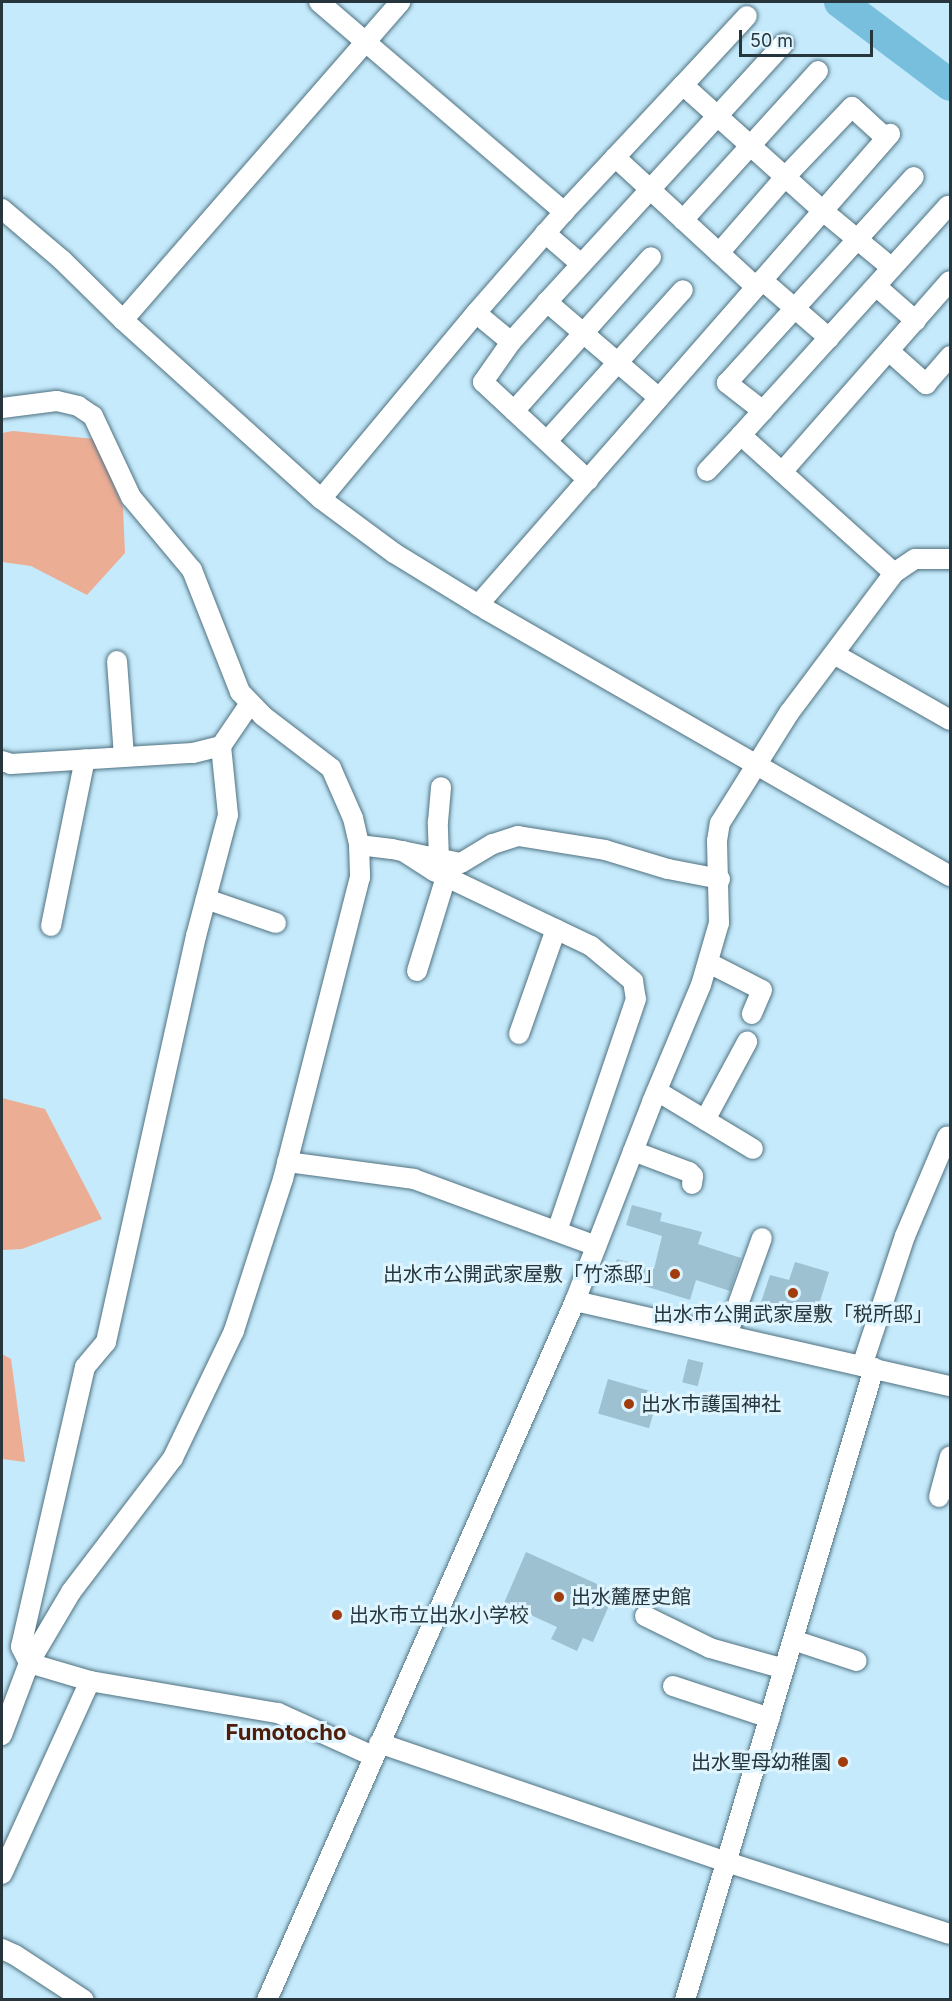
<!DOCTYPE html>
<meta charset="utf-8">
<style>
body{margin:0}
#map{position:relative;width:952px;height:2001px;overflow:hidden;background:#c5eafb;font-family:Inter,"Noto Sans JP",sans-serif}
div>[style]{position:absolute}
.green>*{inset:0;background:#ecad95}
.river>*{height:32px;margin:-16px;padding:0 16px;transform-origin:16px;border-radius:16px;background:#77bfdd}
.building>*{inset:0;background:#9dc1d1;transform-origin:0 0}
.roads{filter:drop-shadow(0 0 2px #507281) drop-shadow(0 0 2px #507281)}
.minor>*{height:20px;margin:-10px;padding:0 10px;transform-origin:10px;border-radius:10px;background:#fff}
.dots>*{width:16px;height:16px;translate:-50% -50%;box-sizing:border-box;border:3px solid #def5ff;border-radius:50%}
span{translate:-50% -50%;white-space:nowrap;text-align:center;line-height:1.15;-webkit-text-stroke:6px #def5ff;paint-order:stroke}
.poi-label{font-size:20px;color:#27363c}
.right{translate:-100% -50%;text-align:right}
.left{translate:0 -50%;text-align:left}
.quarter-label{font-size:22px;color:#4f1e0a;font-weight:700}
.frame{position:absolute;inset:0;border:3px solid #27363c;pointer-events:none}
.scale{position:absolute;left:739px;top:30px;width:134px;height:27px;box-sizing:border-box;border:3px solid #27363c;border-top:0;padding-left:8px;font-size:18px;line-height:21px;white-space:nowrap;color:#27363c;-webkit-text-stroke:4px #def5ff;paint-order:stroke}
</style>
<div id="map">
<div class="green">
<i style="clip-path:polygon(13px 431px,95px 439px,123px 507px,125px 553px,87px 595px,31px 566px,2px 562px,2px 433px)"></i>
<i style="clip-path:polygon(2px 1098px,45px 1109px,102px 1219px,22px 1249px,2px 1250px)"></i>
<i style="clip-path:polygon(2px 1354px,11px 1359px,25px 1462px,2px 1459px)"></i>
</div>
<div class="river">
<i style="left:840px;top:2px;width:138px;rotate:37deg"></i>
</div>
<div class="building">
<i style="clip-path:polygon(632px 1205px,662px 1213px,660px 1221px,702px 1232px,698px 1244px,741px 1258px,730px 1291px,696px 1280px,690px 1300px,612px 1276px,617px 1259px,654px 1269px,662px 1236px,626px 1225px)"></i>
<i style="clip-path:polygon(795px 1262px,829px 1272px,814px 1321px,760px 1305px,770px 1275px,789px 1280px)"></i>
<i style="left:688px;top:1359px;width:16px;height:24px;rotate:14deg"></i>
<i style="left:608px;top:1379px;width:53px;height:36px;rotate:16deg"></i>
<i style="clip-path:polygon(526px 1552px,615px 1592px,593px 1642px,583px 1638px,577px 1651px,551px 1639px,557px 1627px,504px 1603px)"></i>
</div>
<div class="roads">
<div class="minor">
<i style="left:319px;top:2px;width:323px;rotate:40.6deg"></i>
<i style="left:564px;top:212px;width:134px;rotate:131.1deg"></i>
<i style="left:476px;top:313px;width:242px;rotate:129.8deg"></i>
<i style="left:683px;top:85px;width:94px;rotate:-47.2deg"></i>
<i style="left:615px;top:157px;width:192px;rotate:42.7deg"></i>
<i style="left:2px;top:209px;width:79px;rotate:40.4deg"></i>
<i style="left:62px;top:260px;width:86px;rotate:44.5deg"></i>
<i style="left:123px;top:320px;width:267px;rotate:42.1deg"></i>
<i style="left:321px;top:499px;width:91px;rotate:36.5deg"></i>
<i style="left:394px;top:553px;width:109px;rotate:31.5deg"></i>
<i style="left:487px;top:610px;width:534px;rotate:29.88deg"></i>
<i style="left:564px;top:212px;width:174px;rotate:-46.9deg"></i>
<i style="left:683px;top:85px;width:188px;rotate:42deg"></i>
<i style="left:823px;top:211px;width:89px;rotate:39.6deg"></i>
<i style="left:683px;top:220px;width:201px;rotate:-47.8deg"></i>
<i style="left:545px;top:233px;width:48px;rotate:40.7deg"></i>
<i style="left:719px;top:253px;width:101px;rotate:-49deg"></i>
<i style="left:785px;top:177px;width:97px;rotate:-46.3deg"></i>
<i style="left:852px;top:107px;width:46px;rotate:42.4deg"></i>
<i style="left:762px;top:280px;width:89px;rotate:40.9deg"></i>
<i style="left:876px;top:286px;width:53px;rotate:41.2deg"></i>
<i style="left:476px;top:313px;width:45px;rotate:39.6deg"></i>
<i style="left:511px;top:342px;width:54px;rotate:-48deg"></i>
<i style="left:123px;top:320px;width:422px;rotate:-48.9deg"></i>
<i style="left:511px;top:342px;width:49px;rotate:125deg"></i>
<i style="left:483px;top:382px;width:144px;rotate:43deg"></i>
<i style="left:889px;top:351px;width:50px;rotate:41.7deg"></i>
<i style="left:926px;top:384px;width:37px;rotate:-49deg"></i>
<i style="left:659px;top:398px;width:148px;rotate:-139.4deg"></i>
<i style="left:547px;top:302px;width:350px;rotate:-47.5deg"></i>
<i style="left:2px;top:408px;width:55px;rotate:-7.3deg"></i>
<i style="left:57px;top:401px;width:22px;rotate:13deg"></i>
<i style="left:78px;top:406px;width:18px;rotate:34deg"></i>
<i style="left:93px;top:416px;width:89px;rotate:64.9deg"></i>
<i style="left:131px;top:497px;width:95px;rotate:50.1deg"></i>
<i style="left:192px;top:570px;width:131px;rotate:68.5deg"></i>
<i style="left:240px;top:692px;width:33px;rotate:46deg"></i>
<i style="left:263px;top:716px;width:86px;rotate:37.4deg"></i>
<i style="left:331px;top:768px;width:55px;rotate:66.3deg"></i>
<i style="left:353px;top:818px;width:28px;rotate:77deg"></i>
<i style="left:359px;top:845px;width:32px;rotate:88deg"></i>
<i style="left:360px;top:877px;width:312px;rotate:104.3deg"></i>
<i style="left:283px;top:1179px;width:160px;rotate:107.9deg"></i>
<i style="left:234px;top:1331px;width:141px;rotate:115.7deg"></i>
<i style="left:173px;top:1458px;width:168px;rotate:127.3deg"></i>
<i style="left:71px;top:1592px;width:82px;rotate:120.6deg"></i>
<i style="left:29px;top:1663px;width:77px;rotate:110.6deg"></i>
<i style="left:514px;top:411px;width:206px;rotate:-48.3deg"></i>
<i style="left:763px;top:411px;width:46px;rotate:-142.1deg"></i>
<i style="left:727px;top:383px;width:278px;rotate:-47.8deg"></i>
<i style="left:547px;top:441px;width:203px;rotate:-48deg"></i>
<i style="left:707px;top:471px;width:50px;rotate:-46.6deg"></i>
<i style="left:782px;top:472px;width:254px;rotate:-48.7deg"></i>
<i style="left:894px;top:573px;width:206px;rotate:-138deg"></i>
<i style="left:741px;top:435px;width:309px;rotate:-47.9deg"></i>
<i style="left:478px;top:605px;width:626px;rotate:-48.82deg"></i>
<i style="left:834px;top:654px;width:133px;rotate:29.6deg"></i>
<i style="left:117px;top:661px;width:96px;rotate:85.8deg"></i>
<i style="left:249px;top:705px;width:50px;rotate:124.3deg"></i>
<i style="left:221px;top:746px;width:69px;rotate:84.2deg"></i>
<i style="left:228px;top:815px;width:125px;rotate:104.8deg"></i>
<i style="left:196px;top:936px;width:416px;rotate:102.5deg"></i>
<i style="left:106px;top:1342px;width:33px;rotate:130deg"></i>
<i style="left:85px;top:1367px;width:287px;rotate:102.9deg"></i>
<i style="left:21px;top:1647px;width:18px;rotate:63deg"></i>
<i style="left:29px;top:1663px;width:64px;rotate:16.4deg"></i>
<i style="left:90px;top:1681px;width:191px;rotate:9.7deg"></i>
<i style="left:278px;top:1713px;width:104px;rotate:24.4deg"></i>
<i style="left:2px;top:761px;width:9px;rotate:18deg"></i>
<i style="left:11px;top:764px;width:182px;rotate:-3.5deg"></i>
<i style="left:193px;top:753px;width:29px;rotate:-14deg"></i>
<i style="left:359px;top:845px;width:33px;rotate:7deg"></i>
<i style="left:392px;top:849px;width:70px;rotate:11.5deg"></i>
<i style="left:461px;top:863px;width:37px;rotate:-31deg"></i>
<i style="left:493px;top:844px;width:26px;rotate:-18deg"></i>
<i style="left:518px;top:836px;width:88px;rotate:9.1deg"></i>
<i style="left:605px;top:850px;width:66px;rotate:16.8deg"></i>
<i style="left:668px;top:869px;width:53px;rotate:10.9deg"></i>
<i style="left:403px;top:851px;width:37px;rotate:33deg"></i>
<i style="left:434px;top:871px;width:174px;rotate:25.5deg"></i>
<i style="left:591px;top:946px;width:55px;rotate:39.8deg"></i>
<i style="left:633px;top:981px;width:18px;rotate:81deg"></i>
<i style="left:636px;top:999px;width:245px;rotate:108.8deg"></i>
<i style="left:439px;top:859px;width:37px;rotate:-92deg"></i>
<i style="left:438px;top:822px;width:35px;rotate:-85deg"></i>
<i style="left:206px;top:899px;width:74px;rotate:18.9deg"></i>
<i style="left:51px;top:926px;width:170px;rotate:-78.5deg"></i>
<i style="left:709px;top:963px;width:59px;rotate:27deg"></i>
<i style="left:762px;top:990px;width:26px;rotate:113deg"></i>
<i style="left:417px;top:971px;width:98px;rotate:-72.9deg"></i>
<i style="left:519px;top:1034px;width:111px;rotate:-70.6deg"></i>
<i style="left:657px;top:1091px;width:112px;rotate:31.1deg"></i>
<i style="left:705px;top:1120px;width:89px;rotate:-61.7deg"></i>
<i style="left:633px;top:1151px;width:60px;rotate:20.6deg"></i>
<i style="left:689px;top:1172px;width:6px;rotate:45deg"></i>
<i style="left:693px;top:1176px;width:8px;rotate:97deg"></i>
<i style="left:287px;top:1162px;width:128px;rotate:7.6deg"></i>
<i style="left:414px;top:1179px;width:194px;rotate:20.2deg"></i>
<i style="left:575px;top:1301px;width:385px;rotate:12.8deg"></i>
<i style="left:727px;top:1335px;width:103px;rotate:-70.2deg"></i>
<i style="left:862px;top:1366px;width:137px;rotate:-71.7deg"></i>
<i style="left:905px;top:1236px;width:108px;rotate:-67deg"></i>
<i style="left:939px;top:1497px;width:42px;rotate:-75deg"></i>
<i style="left:645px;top:1616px;width:72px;rotate:26.2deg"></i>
<i style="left:710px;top:1648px;width:77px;rotate:15.8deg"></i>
<i style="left:793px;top:1640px;width:67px;rotate:18.2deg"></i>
<i style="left:673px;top:1686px;width:102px;rotate:18.3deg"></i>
<i style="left:379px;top:1743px;width:368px;rotate:18.9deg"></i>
<i style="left:727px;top:1862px;width:234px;rotate:17.9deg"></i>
<i style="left:2px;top:1874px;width:212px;rotate:-65.5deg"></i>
<i style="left:2px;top:1949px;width:14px;rotate:25deg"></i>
<i style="left:15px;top:1955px;width:82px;rotate:33.1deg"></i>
<i style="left:267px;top:2000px;width:764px;rotate:-66.22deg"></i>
<i style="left:575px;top:1301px;width:213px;rotate:-68.8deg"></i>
<i style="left:652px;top:1102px;width:127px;rotate:-67.3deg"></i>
<i style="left:701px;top:985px;width:65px;rotate:-73.8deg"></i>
<i style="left:719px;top:923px;width:82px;rotate:-91.4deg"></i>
<i style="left:717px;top:841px;width:18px;rotate:-81deg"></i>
<i style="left:720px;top:823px;width:130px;rotate:-57.9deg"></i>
<i style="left:789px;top:713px;width:175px;rotate:-53.1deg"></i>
<i style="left:894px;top:573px;width:25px;rotate:-34deg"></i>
<i style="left:915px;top:559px;width:35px"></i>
<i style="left:685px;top:2000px;width:660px;rotate:-73.35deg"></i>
</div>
</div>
<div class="dots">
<i style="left:675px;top:1274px;background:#a13c0e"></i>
<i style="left:793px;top:1293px;background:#a13c0e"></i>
<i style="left:629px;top:1404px;background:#a13c0e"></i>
<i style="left:559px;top:1597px;background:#a13c0e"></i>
<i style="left:337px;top:1615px;background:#a13c0e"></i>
<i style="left:843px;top:1762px;background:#a13c0e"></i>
</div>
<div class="poi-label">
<span class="right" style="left:663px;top:1274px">出水市公開武家屋敷「竹添邸」</span>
<span style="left:793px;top:1314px">出水市公開武家屋敷「税所邸」</span>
<span class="left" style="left:641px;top:1404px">出水市護国神社</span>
<span class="left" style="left:571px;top:1597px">出水麓歴史館</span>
<span class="left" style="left:349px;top:1615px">出水市立出水小学校</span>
<span class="right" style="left:831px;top:1762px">出水聖母幼稚園</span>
</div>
<div class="quarter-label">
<span style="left:286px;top:1733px">Fumotocho</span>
</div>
<div class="frame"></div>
<div class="scale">50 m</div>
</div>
